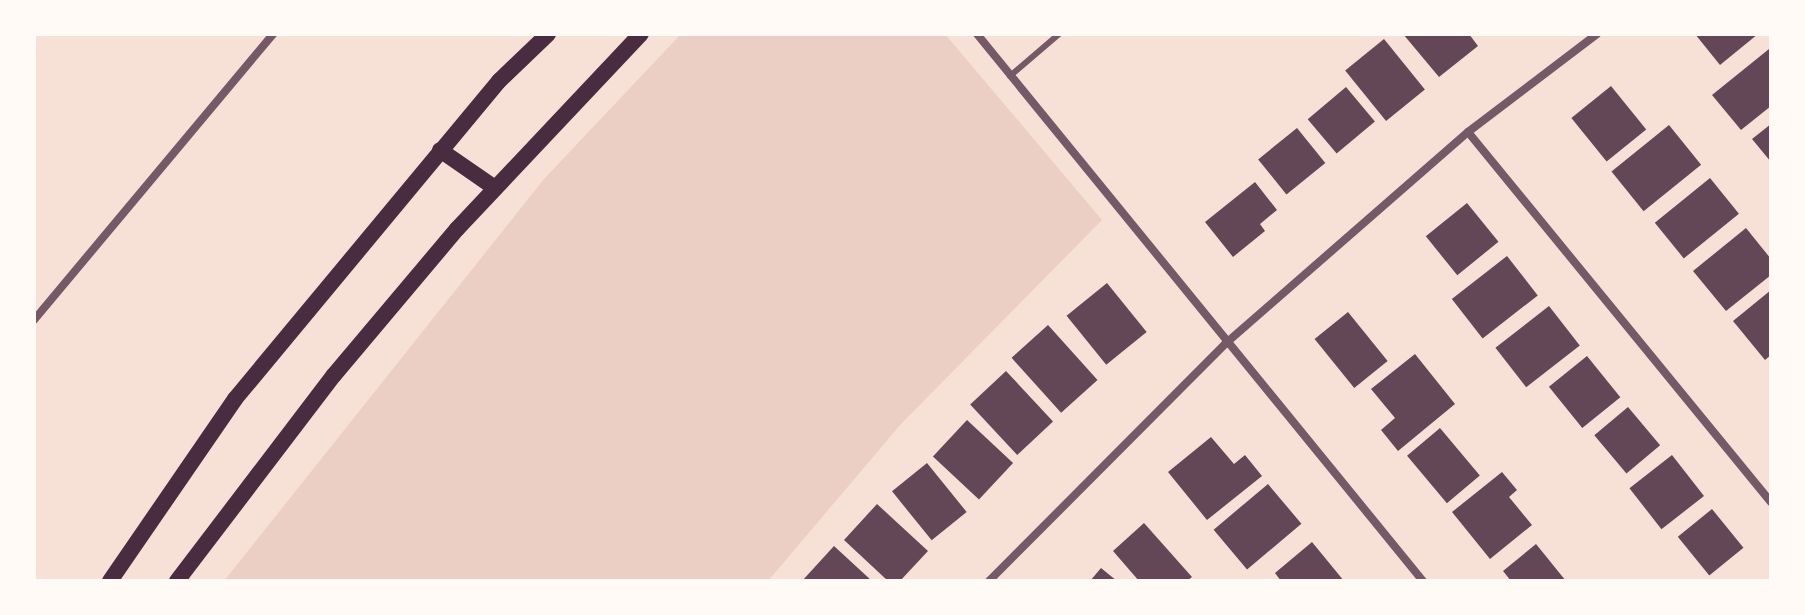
<!DOCTYPE html>
<style>
body{margin:0}
#map{position:relative;width:1805px;height:615px;overflow:hidden;background:#f7e1d7;font-family:Barlow,sans-serif}
div>[style]{position:absolute}
.green>*{inset:0;background:#ebcfc5}
.building>*{inset:0;background:#644757;transform-origin:0 0}
.service>*{height:6px;margin:-3px;padding:0 3px;transform-origin:3px;border-radius:3px;background:#755966}
.minor>*{height:8px;margin:-4px;padding:0 4px;transform-origin:4px;border-radius:4px;background:#755966}
.secondary>*{height:16px;margin:-8px;padding:0 8px;transform-origin:8px;border-radius:8px;background:#4a2c40}
span{translate:-50% -50%;white-space:nowrap;text-align:center;line-height:1.15;-webkit-text-stroke:8px #fffaf5;paint-order:stroke}
.frame{position:absolute;inset:0;border:36px solid #fffaf5;pointer-events:none}
</style>
<div id="map">
<div class="green">
<i style="clip-path:polygon(681px 34px,945px 34px,1102px 220px,901px 424px,768px 581px,224px 581px,544px 179px)"></i>
</div>
<div class="building">
<i style="clip-path:polygon(1403px 34px,1469px 34px,1478px 46px,1439px 77px)"></i>
<i style="clip-path:polygon(1695px 34px,1758px 34px,1720px 65px)"></i>
<i style="left:1384px;top:39px;width:65px;height:50px;rotate:51deg"></i>
<i style="clip-path:polygon(1769px 49px,1771px 106px,1741px 130px,1712px 95px)"></i>
<i style="left:1611px;top:86px;width:56px;height:51px;rotate:51deg"></i>
<i style="left:1346px;top:87px;width:45px;height:50px;rotate:50deg"></i>
<i style="clip-path:polygon(1771px 124px,1771px 162px,1752px 139px)"></i>
<i style="left:1669px;top:125px;width:51px;height:74px;rotate:51deg"></i>
<i style="left:1297px;top:128px;width:45px;height:50px;rotate:51deg"></i>
<i style="left:1710px;top:178px;width:46px;height:71px;rotate:51deg"></i>
<i style="clip-path:polygon(1255px 182px,1277px 210px,1260px 224px,1265px 231px,1233px 257px,1205px 222px)"></i>
<i style="left:1467px;top:203px;width:50px;height:53px;rotate:51deg"></i>
<i style="clip-path:polygon(1746px 228px,1771px 259px,1771px 275px,1726px 311px,1693px 271px)"></i>
<i style="left:1507px;top:256px;width:50px;height:70px;rotate:52deg"></i>
<i style="left:1107px;top:283px;width:63px;height:52px;rotate:51deg"></i>
<i style="clip-path:polygon(1771px 290px,1771px 355px,1765px 360px,1733px 321px)"></i>
<i style="left:1549px;top:306px;width:50px;height:68px;rotate:52deg"></i>
<i style="left:1348px;top:312px;width:63px;height:43px;rotate:51deg"></i>
<i style="left:1048px;top:325px;width:74px;height:49px;rotate:48deg"></i>
<i style="clip-path:polygon(1415px 354px,1455px 404px,1398px 451px,1381px 430px,1395px 418px,1371px 389px)"></i>
<i style="left:1587px;top:356px;width:53px;height:49px;rotate:51deg"></i>
<i style="left:1006px;top:371px;width:69px;height:49px;rotate:47deg"></i>
<i style="left:1628px;top:407px;width:50px;height:44px;rotate:50deg"></i>
<i style="left:967px;top:420px;width:63px;height:50px;rotate:43deg"></i>
<i style="left:1440px;top:428px;width:62px;height:43px;rotate:50deg"></i>
<i style="clip-path:polygon(1211px 437px,1234px 464px,1245px 455px,1262px 476px,1207px 520px,1168px 472px)"></i>
<i style="left:1672px;top:455px;width:52px;height:54px;rotate:52deg"></i>
<i style="left:927px;top:463px;width:63px;height:45px;rotate:51deg"></i>
<i style="clip-path:polygon(1502px 472px,1517px 490px,1509px 497px,1532px 525px,1490px 559px,1452px 512px)"></i>
<i style="left:1268px;top:484px;width:52px;height:71px;rotate:50deg"></i>
<i style="clip-path:polygon(877px 504px,928px 551px,900px 581px,888px 581px,844px 540px)"></i>
<i style="left:1712px;top:509px;width:50px;height:44px;rotate:51deg"></i>
<i style="clip-path:polygon(1144px 523px,1192px 577px,1187px 581px,1139px 581px,1113px 551px)"></i>
<i style="clip-path:polygon(1312px 542px,1344px 581px,1281px 581px,1275px 573px)"></i>
<i style="clip-path:polygon(1536px 544px,1566px 581px,1511px 581px,1503px 571px)"></i>
<i style="clip-path:polygon(834px 546px,872px 581px,802px 581px)"></i>
<i style="clip-path:polygon(1101px 568px,1117px 581px,1090px 581px)"></i>
</div>
<div class="service">
<i style="left:1010px;top:76px;width:65px;rotate:-40.6deg"></i>
</div>
<div class="minor">
<i style="left:977px;top:34px;width:706px;rotate:50.81deg"></i>
<i style="left:1468px;top:132px;width:478px;rotate:50.7deg"></i>
<i style="left:34px;top:320px;width:373px;rotate:-50.1deg"></i>
<i style="left:989px;top:581px;width:334px;rotate:-45.1deg"></i>
<i style="left:1225px;top:344px;width:322px;rotate:-41.1deg"></i>
<i style="left:1468px;top:132px;width:162px;rotate:-37.2deg"></i>
</div>
<div class="secondary">
<i style="left:440px;top:150px;width:67px;rotate:34.6deg"></i>
<i style="left:110px;top:581px;width:221px;rotate:-55.5deg"></i>
<i style="left:235px;top:399px;width:413px;rotate:-50.3deg"></i>
<i style="left:499px;top:81px;width:68px;rotate:-43.8deg"></i>
<i style="left:177px;top:581px;width:259px;rotate:-52.7deg"></i>
<i style="left:334px;top:375px;width:191px;rotate:-49.9deg"></i>
<i style="left:457px;top:229px;width:268px;rotate:-46.7deg"></i>
</div>
<div class="frame"></div>
</div>
